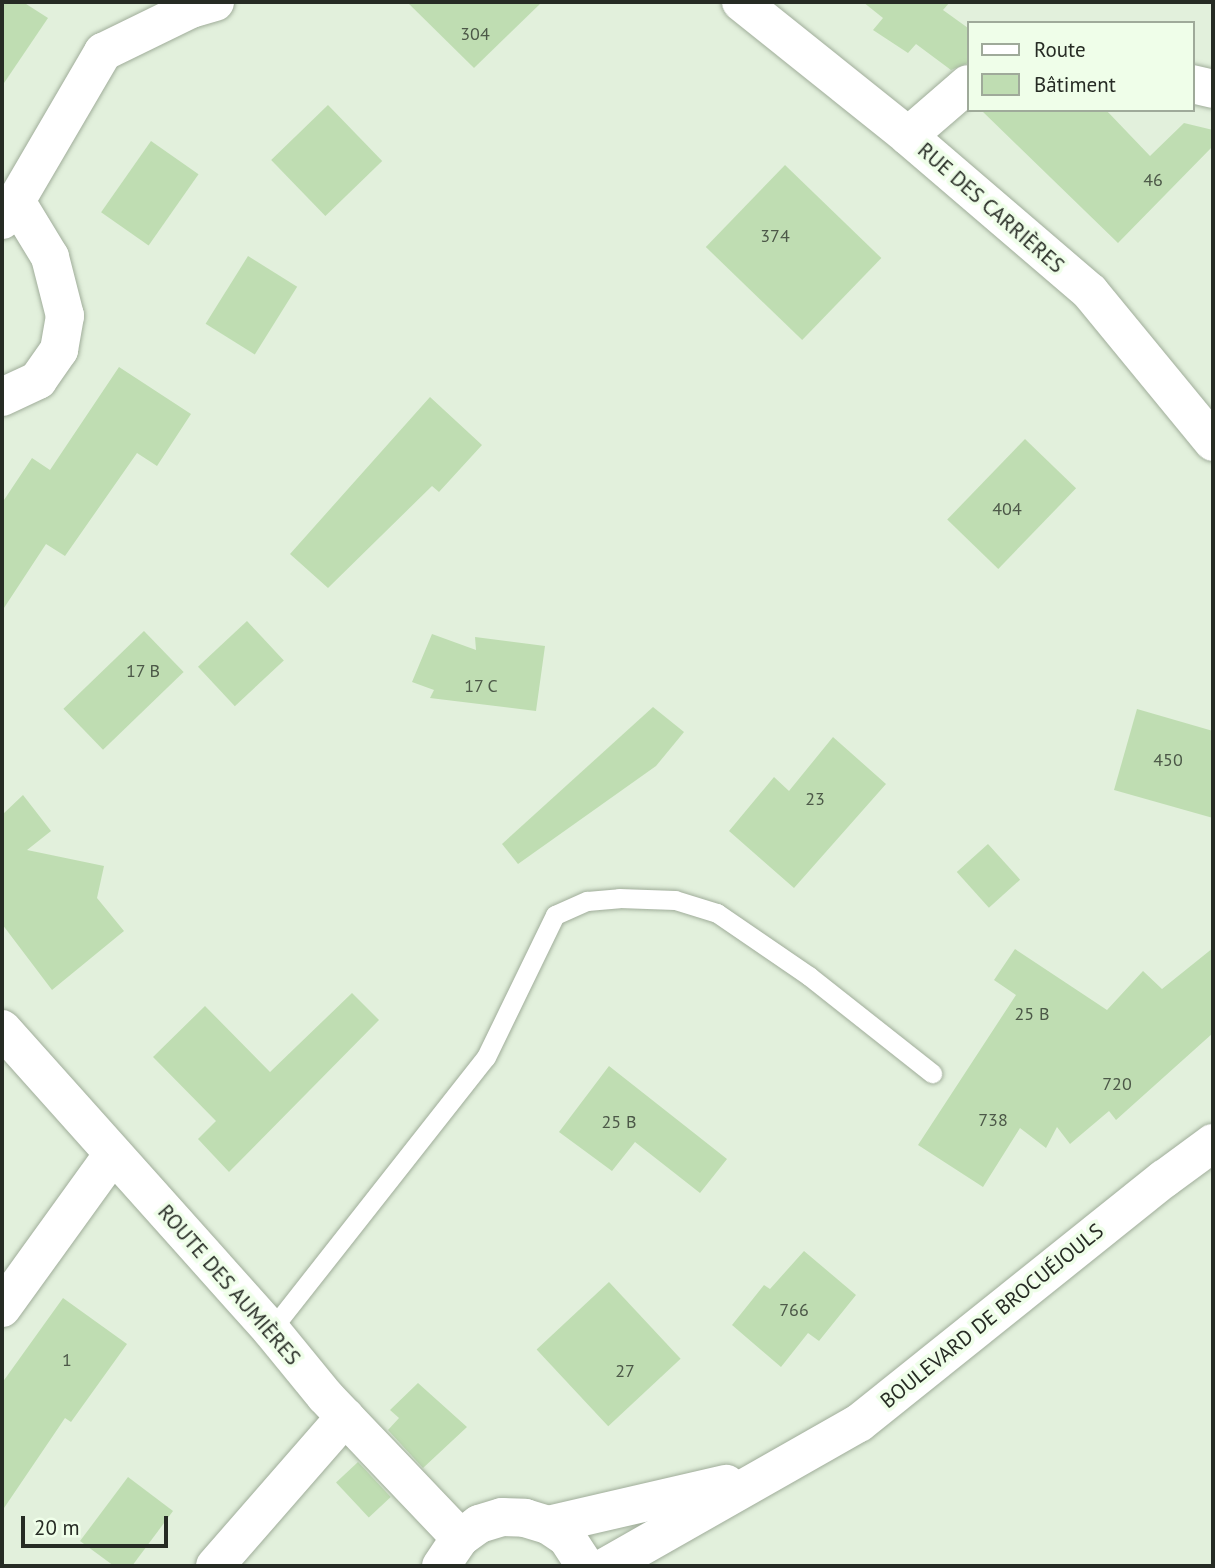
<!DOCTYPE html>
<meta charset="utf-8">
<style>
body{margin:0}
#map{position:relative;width:1215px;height:1568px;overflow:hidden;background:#e2f0dc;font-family:"PT Sans",sans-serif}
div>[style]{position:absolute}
.building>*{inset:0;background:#bfddb2;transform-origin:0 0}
.roads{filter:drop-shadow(0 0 2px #a0ad9a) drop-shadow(0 0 2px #a0ad9a)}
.lane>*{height:19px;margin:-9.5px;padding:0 9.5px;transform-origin:9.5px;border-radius:9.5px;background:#fff}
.street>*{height:38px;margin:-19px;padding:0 19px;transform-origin:19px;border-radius:19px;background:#fff}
span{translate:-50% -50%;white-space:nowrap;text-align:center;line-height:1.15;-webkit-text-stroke:7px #effee9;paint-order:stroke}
.number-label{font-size:18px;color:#4c5848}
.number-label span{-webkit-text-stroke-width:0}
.street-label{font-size:21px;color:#262b24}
.frame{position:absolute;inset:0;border:4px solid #262b24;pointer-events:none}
.legend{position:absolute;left:967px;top:21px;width:228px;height:91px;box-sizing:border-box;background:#effee9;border:2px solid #9faa9a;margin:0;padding:9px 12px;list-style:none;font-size:21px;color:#262b24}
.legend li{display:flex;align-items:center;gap:14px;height:35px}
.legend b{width:35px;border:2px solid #9faa9a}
.scale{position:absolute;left:21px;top:1516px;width:147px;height:32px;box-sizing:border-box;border:4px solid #262b24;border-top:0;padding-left:9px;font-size:21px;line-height:24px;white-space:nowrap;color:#262b24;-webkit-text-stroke:5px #effee9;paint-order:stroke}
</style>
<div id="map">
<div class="building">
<i style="clip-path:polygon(2px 2px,23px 2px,48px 18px,2px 86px)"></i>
<i style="clip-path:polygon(407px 2px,542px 2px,474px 68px)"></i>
<i style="clip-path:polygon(863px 2px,950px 2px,943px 10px,968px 28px,968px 63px,951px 70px,916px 44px,908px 53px,873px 30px,883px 18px)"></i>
<i style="left:328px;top:105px;width:78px;height:79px;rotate:46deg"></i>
<i style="clip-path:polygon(981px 110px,1106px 110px,1150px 156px,1184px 123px,1213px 130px,1213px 146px,1118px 243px)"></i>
<i style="left:151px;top:141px;width:58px;height:87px;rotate:35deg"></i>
<i style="left:785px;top:165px;width:134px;height:114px;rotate:44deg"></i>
<i style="left:248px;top:256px;width:58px;height:80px;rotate:32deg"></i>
<i style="clip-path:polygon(119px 367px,191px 414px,157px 466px,137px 453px,65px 556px,46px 544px,2px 611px,2px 503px,32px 458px,50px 470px)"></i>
<i style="clip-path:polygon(430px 397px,482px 445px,439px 492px,432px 486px,328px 588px,290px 554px)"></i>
<i style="left:1025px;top:439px;width:71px;height:112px;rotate:44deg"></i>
<i style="left:247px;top:621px;width:54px;height:67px;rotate:47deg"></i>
<i style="left:144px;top:631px;width:57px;height:112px;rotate:46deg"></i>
<i style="clip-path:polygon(432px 634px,476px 650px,475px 637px,545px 646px,536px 711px,430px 698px,434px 690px,412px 682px)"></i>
<i style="clip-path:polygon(653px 707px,684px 732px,656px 766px,518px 864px,502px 844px)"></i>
<i style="clip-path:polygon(1137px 709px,1213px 731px,1213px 818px,1114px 790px)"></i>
<i style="clip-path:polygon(833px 737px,886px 784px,794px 888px,729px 831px,774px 777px,789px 791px)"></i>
<i style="clip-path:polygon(23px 795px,51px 831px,27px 850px,104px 866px,97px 898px,124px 931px,52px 990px,2px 924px,2px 815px)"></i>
<i style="left:988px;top:844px;width:48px;height:42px;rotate:48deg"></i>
<i style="clip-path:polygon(1213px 948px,1213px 1033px,1116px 1120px,1109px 1111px,1070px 1144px,1057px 1127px,1046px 1148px,1020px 1128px,983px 1187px,918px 1145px,1016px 995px,994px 980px,1015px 949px,1107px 1010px,1143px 971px,1162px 989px)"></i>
<i style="clip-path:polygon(352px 993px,379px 1020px,229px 1172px,198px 1139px,216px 1121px,153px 1057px,205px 1006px,270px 1072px)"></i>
<i style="clip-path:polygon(609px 1066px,727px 1159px,700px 1193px,635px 1142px,612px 1171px,559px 1132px)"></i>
<i style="clip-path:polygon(804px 1251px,856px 1295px,819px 1341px,808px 1333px,781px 1367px,732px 1325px,764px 1285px,770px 1289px)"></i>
<i style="left:609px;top:1282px;width:105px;height:99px;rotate:47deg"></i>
<i style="clip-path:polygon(63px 1298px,127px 1344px,71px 1422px,65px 1418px,2px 1511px,2px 1383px)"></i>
<i style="clip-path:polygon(418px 1383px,467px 1427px,423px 1468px,388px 1430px,399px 1418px,390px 1410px)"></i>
<i style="left:358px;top:1462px;width:48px;height:30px;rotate:47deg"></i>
<i style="clip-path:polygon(128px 1477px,173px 1511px,132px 1566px,114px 1566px,80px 1541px)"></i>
</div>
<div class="roads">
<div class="lane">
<i style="left:271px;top:1330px;width:347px;rotate:-51.8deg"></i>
<i style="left:486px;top:1057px;width:158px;rotate:-64.1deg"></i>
<i style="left:555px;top:915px;width:35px;rotate:-24deg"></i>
<i style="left:587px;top:901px;width:32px;rotate:-5deg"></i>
<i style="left:619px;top:898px;width:56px;rotate:2deg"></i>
<i style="left:675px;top:900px;width:44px;rotate:17.2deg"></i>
<i style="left:717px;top:913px;width:112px;rotate:34.4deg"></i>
<i style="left:809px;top:976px;width:157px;rotate:38.3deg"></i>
</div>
<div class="street">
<i style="left:741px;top:2px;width:214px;rotate:38.7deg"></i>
<i style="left:908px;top:136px;width:240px;rotate:40.6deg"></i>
<i style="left:1090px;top:292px;width:194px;rotate:50.6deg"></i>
<i style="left:1192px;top:84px;width:22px;rotate:13deg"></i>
<i style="left:908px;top:136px;width:79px;rotate:-40.9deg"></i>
<i style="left:2px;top:220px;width:24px;rotate:-54deg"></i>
<i style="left:16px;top:201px;width:173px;rotate:-59.7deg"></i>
<i style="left:103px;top:52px;width:98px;rotate:-26deg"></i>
<i style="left:191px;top:9px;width:25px;rotate:-16deg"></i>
<i style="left:2px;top:397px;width:40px;rotate:-25deg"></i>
<i style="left:38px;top:380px;width:37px;rotate:-55deg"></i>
<i style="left:59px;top:350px;width:35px;rotate:-80deg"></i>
<i style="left:65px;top:316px;width:61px;rotate:-104.3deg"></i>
<i style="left:50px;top:257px;width:66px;rotate:-121.3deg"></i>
<i style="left:2px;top:1029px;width:404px;rotate:48.2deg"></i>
<i style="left:271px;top:1330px;width:85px;rotate:50.7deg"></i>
<i style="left:325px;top:1396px;width:196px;rotate:46.4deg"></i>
<i style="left:2px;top:1308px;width:190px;rotate:-54.2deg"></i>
<i style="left:548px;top:1525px;width:183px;rotate:-13deg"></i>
<i style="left:215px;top:1566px;width:198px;rotate:-48.9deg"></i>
<i style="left:441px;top:1566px;width:34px;rotate:-56deg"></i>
<i style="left:460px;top:1538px;width:24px;rotate:-36deg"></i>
<i style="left:479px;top:1524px;width:24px;rotate:-17deg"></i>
<i style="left:502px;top:1517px;width:23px;rotate:2deg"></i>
<i style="left:525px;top:1518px;width:24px;rotate:17deg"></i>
<i style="left:548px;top:1525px;width:23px;rotate:34deg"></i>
<i style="left:567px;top:1538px;width:33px;rotate:57deg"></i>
<i style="left:607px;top:1566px;width:290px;rotate:-29.6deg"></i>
<i style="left:859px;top:1423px;width:391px;rotate:-38.7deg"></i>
<i style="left:1164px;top:1179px;width:61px;rotate:-36.3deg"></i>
</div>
</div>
<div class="number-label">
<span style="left:475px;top:34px">304</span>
<span style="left:1153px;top:180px">46</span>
<span style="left:775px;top:236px">374</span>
<span style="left:1007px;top:509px">404</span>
<span style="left:143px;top:671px">17 B</span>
<span style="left:481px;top:686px">17 C</span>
<span style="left:1168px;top:760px">450</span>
<span style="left:815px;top:799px">23</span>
<span style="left:1032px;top:1014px">25 B</span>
<span style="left:1117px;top:1084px">720</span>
<span style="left:993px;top:1120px">738</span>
<span style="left:619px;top:1122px">25 B</span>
<span style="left:794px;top:1310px">766</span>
<span style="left:67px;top:1360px">1</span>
<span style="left:625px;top:1371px">27</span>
</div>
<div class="street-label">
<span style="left:991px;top:208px;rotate:41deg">RUE DES CARRIÈRES</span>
<span style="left:229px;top:1285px;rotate:49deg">ROUTE DES AUMIÈRES</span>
<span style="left:992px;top:1316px;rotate:-39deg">BOULEVARD DE BROCUÉJOULS</span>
</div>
<div class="frame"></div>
<ul class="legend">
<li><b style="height:9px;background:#fff"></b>Route</li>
<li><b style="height:19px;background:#bfddb2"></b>Bâtiment</li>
</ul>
<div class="scale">20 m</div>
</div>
